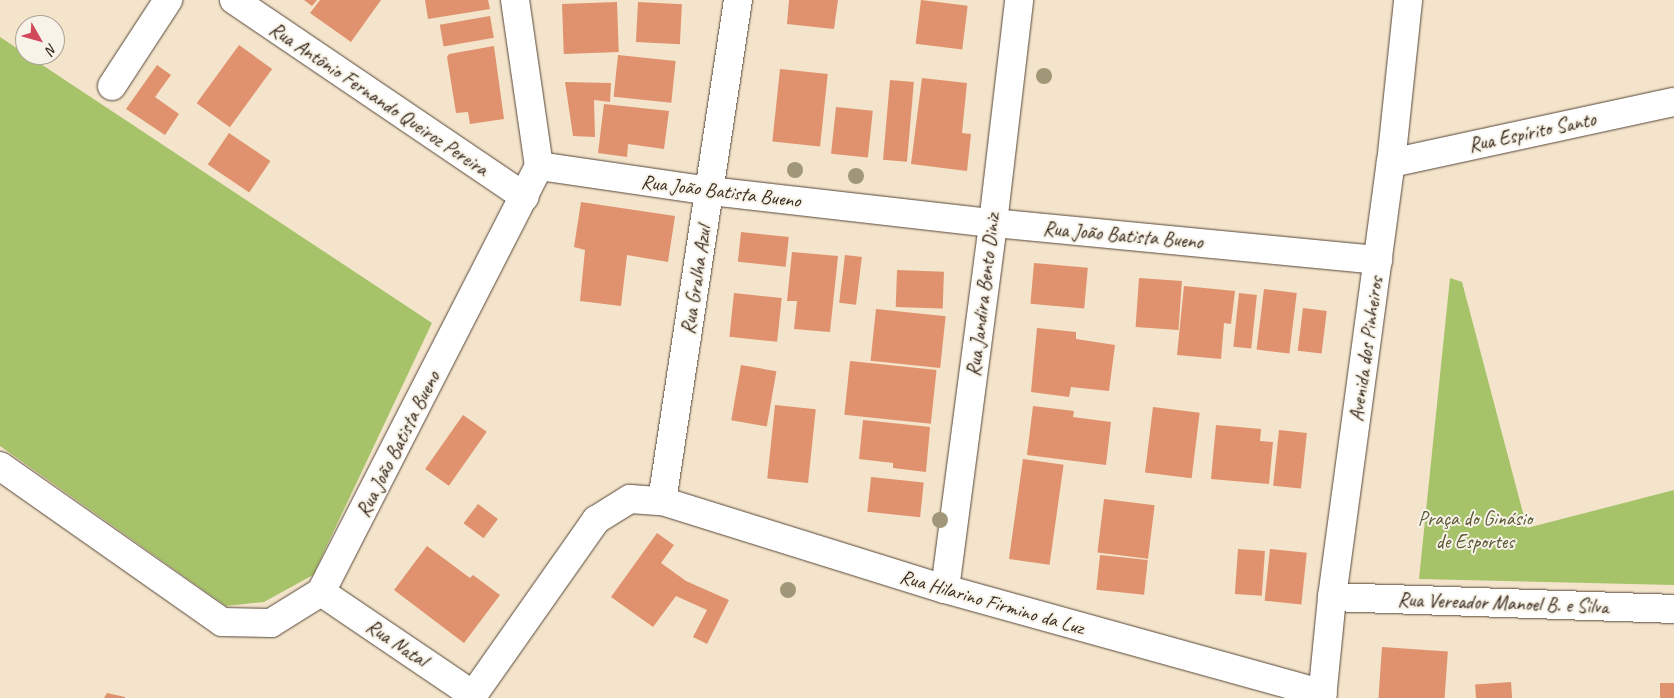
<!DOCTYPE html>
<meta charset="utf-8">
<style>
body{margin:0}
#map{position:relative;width:1674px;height:698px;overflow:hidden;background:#f3e4cb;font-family:Caveat,sans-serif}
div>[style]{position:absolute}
.green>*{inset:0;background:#a6c36a}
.building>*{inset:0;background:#df926d;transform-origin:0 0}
.roads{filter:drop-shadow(0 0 1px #574638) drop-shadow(0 0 1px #574638)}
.street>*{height:28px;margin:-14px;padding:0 14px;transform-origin:14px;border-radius:14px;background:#fff}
.trees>*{width:16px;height:16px;margin:-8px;border-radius:50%;background:#9f9778}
span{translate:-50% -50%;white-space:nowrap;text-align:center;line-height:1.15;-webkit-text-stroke:4px #f7f3e8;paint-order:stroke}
.street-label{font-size:20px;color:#3b2a1e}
.park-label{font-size:20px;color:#5b5835}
.north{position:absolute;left:15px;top:15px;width:50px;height:50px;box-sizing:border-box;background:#f7f3e8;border:1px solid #aca397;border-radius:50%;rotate:128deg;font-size:14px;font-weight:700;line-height:20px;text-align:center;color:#3b2a1e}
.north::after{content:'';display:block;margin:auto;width:18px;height:22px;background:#d1495b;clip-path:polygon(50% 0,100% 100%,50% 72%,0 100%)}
</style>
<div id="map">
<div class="green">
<i style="clip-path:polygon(0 37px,432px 323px,313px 575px,264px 602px,226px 606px,0 446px)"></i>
<i style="clip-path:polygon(1450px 278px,1462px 282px,1527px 528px,1674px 490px,1674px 585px,1419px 579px)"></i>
</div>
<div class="building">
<i style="clip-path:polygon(304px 0,317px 0,312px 6px)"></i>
<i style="clip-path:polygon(320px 0,381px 0,351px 42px,310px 13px)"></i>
<i style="clip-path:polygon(425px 0,488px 0,490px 9px,428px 19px)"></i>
<i style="clip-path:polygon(789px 0,838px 0,834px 29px,787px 24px)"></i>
<i style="left:921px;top:0;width:47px;height:44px;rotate:7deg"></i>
<i style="left:617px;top:2px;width:50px;height:55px;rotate:88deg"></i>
<i style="left:638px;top:2px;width:44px;height:40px;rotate:3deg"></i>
<i style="left:490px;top:16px;width:22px;height:51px;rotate:80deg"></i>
<i style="left:239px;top:45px;width:41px;height:72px;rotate:36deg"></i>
<i style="clip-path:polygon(494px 46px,504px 119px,470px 124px,468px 112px,456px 113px,447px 57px,449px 54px)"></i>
<i style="left:618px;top:55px;width:58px;height:42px;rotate:6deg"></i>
<i style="clip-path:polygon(157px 65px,171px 75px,155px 97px,179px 114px,165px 135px,126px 109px)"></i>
<i style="left:780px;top:69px;width:48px;height:73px;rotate:6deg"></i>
<i style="clip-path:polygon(922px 78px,967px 83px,962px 133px,971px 134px,967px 171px,911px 164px)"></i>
<i style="left:890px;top:80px;width:24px;height:80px;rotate:5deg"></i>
<i style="clip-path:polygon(565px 82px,611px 83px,610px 102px,594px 100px,595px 137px,573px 136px)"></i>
<i style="clip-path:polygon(604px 104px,669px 111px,664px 149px,628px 144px,627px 157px,598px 153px)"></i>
<i style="left:836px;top:107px;width:37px;height:47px;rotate:6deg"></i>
<i style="left:229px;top:133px;width:50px;height:38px;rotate:34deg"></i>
<i style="clip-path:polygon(581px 202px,675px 216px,668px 262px,627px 255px,621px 306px,580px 301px,585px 250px,574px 247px)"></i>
<i style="left:741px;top:232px;width:48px;height:30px;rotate:6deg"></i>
<i style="clip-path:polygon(792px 252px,838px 256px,830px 332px,794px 329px,797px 301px,787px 301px)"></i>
<i style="left:845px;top:255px;width:17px;height:48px;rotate:7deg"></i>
<i style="left:1034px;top:263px;width:54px;height:41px;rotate:5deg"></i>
<i style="left:897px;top:270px;width:47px;height:37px;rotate:2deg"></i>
<i style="left:1139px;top:278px;width:43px;height:49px;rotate:4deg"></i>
<i style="clip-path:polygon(1184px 286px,1235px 291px,1231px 324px,1224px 323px,1221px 359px,1177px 355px)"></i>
<i style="left:1264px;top:289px;width:33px;height:61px;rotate:7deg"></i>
<i style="left:734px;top:293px;width:48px;height:44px;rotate:6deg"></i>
<i style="left:1239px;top:293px;width:18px;height:54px;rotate:6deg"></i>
<i style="left:1303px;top:308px;width:24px;height:43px;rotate:7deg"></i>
<i style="left:876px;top:309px;width:70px;height:52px;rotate:6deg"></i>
<i style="clip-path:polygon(1037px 328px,1076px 332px,1076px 339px,1115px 345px,1109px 391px,1071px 387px,1069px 397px,1031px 392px)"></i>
<i style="left:850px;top:361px;width:87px;height:54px;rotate:6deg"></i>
<i style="left:741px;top:365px;width:36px;height:56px;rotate:10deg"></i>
<i style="left:775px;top:405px;width:41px;height:74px;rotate:6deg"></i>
<i style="clip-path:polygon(1033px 406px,1074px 411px,1073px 417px,1111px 422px,1106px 465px,1027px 455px)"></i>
<i style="left:1153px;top:407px;width:47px;height:66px;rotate:7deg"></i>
<i style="left:463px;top:415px;width:29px;height:66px;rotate:35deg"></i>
<i style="clip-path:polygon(863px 420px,930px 427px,926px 472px,893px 468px,893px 463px,859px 459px)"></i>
<i style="clip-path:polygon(1216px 425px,1261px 429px,1260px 441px,1273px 442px,1269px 484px,1211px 479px)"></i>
<i style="left:1279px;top:430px;width:28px;height:56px;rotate:6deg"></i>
<i style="left:1023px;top:459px;width:41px;height:101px;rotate:8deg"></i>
<i style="left:871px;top:477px;width:53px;height:35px;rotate:6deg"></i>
<i style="left:1104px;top:499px;width:51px;height:54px;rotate:7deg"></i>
<i style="left:478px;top:504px;width:25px;height:24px;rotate:37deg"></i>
<i style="clip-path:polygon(657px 533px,674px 545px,661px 563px,686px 581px,729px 600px,707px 644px,693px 637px,707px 610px,676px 596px,653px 627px,611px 597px)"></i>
<i style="clip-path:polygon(427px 546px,470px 578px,473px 575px,500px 595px,464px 643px,394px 590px)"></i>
<i style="left:1238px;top:549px;width:27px;height:45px;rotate:4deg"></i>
<i style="left:1270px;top:549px;width:37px;height:52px;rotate:6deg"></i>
<i style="left:1100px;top:555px;width:48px;height:35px;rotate:6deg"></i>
<i style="left:1382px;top:647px;width:66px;height:51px;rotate:4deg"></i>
<i style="left:1511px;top:682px;width:16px;height:36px;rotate:86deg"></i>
<i style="left:1660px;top:683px;width:14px;height:15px"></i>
<i style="clip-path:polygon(107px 693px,125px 697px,125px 698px,104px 698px)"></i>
</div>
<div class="roads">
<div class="street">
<i style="left:234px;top:0;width:351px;rotate:34.1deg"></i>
<i style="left:515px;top:0;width:168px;rotate:81.8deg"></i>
<i style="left:112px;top:86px;width:103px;rotate:-56.9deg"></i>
<i style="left:1391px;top:163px;width:289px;rotate:-12.2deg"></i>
<i style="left:539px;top:166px;width:173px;rotate:8.3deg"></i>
<i style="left:710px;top:191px;width:285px;rotate:6.5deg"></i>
<i style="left:993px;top:223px;width:387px;rotate:5.5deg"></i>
<i style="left:0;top:466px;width:271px;rotate:35.1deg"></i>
<i style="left:222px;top:622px;width:49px;rotate:1.2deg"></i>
<i style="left:271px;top:623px;width:59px;rotate:-31.8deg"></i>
<i style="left:662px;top:501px;width:507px;rotate:-81.37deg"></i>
<i style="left:945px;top:589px;width:369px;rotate:-82.5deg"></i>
<i style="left:993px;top:223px;width:225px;rotate:-83.3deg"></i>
<i style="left:321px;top:592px;width:479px;rotate:-62.9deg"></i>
<i style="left:321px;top:592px;width:184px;rotate:34.1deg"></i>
<i style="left:1332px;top:597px;width:342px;rotate:2deg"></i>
<i style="left:471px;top:698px;width:218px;rotate:-54.9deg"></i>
<i style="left:596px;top:520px;width:40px;rotate:-32deg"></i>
<i style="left:630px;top:499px;width:32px;rotate:4deg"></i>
<i style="left:662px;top:501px;width:296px;rotate:17.3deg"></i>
<i style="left:945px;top:589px;width:392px;rotate:15.5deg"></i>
<i style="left:1322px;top:698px;width:101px;rotate:-84.3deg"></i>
<i style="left:1332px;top:597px;width:438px;rotate:-82.3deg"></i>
<i style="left:1391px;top:163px;width:164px;rotate:-84deg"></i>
</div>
</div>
<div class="trees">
<i style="left:1044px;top:76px"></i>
<i style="left:795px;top:170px"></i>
<i style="left:856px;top:176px"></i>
<i style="left:940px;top:520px"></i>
<i style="left:788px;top:590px"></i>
</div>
<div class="street-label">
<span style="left:379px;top:99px;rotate:34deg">Rua Antônio Fernando Queiroz Pereira</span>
<span style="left:1532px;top:132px;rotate:-12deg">Rua Espírito Santo</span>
<span style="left:721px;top:191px;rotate:7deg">Rua João Batista Bueno</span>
<span style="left:1123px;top:235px;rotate:5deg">Rua João Batista Bueno</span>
<span style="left:696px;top:280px;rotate:-81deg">Rua Gralha Azul</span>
<span style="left:983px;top:295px;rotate:-83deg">Rua Jandira Bento Diniz</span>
<span style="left:1366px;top:349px;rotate:-82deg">Avenida dos Pinheiros</span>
<span style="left:398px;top:444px;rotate:-63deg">Rua João Batista Bueno</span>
<span style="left:992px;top:602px;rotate:16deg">Rua Hilarino Firmino da Luz</span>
<span style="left:1503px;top:603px;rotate:2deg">Rua Vereador Manoel B. e Silva</span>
<span style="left:397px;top:643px;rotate:34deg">Rua Natal</span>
</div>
<div class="park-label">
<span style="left:1475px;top:530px">Praça do Ginásio<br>de Esportes</span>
</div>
<div class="north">N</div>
</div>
